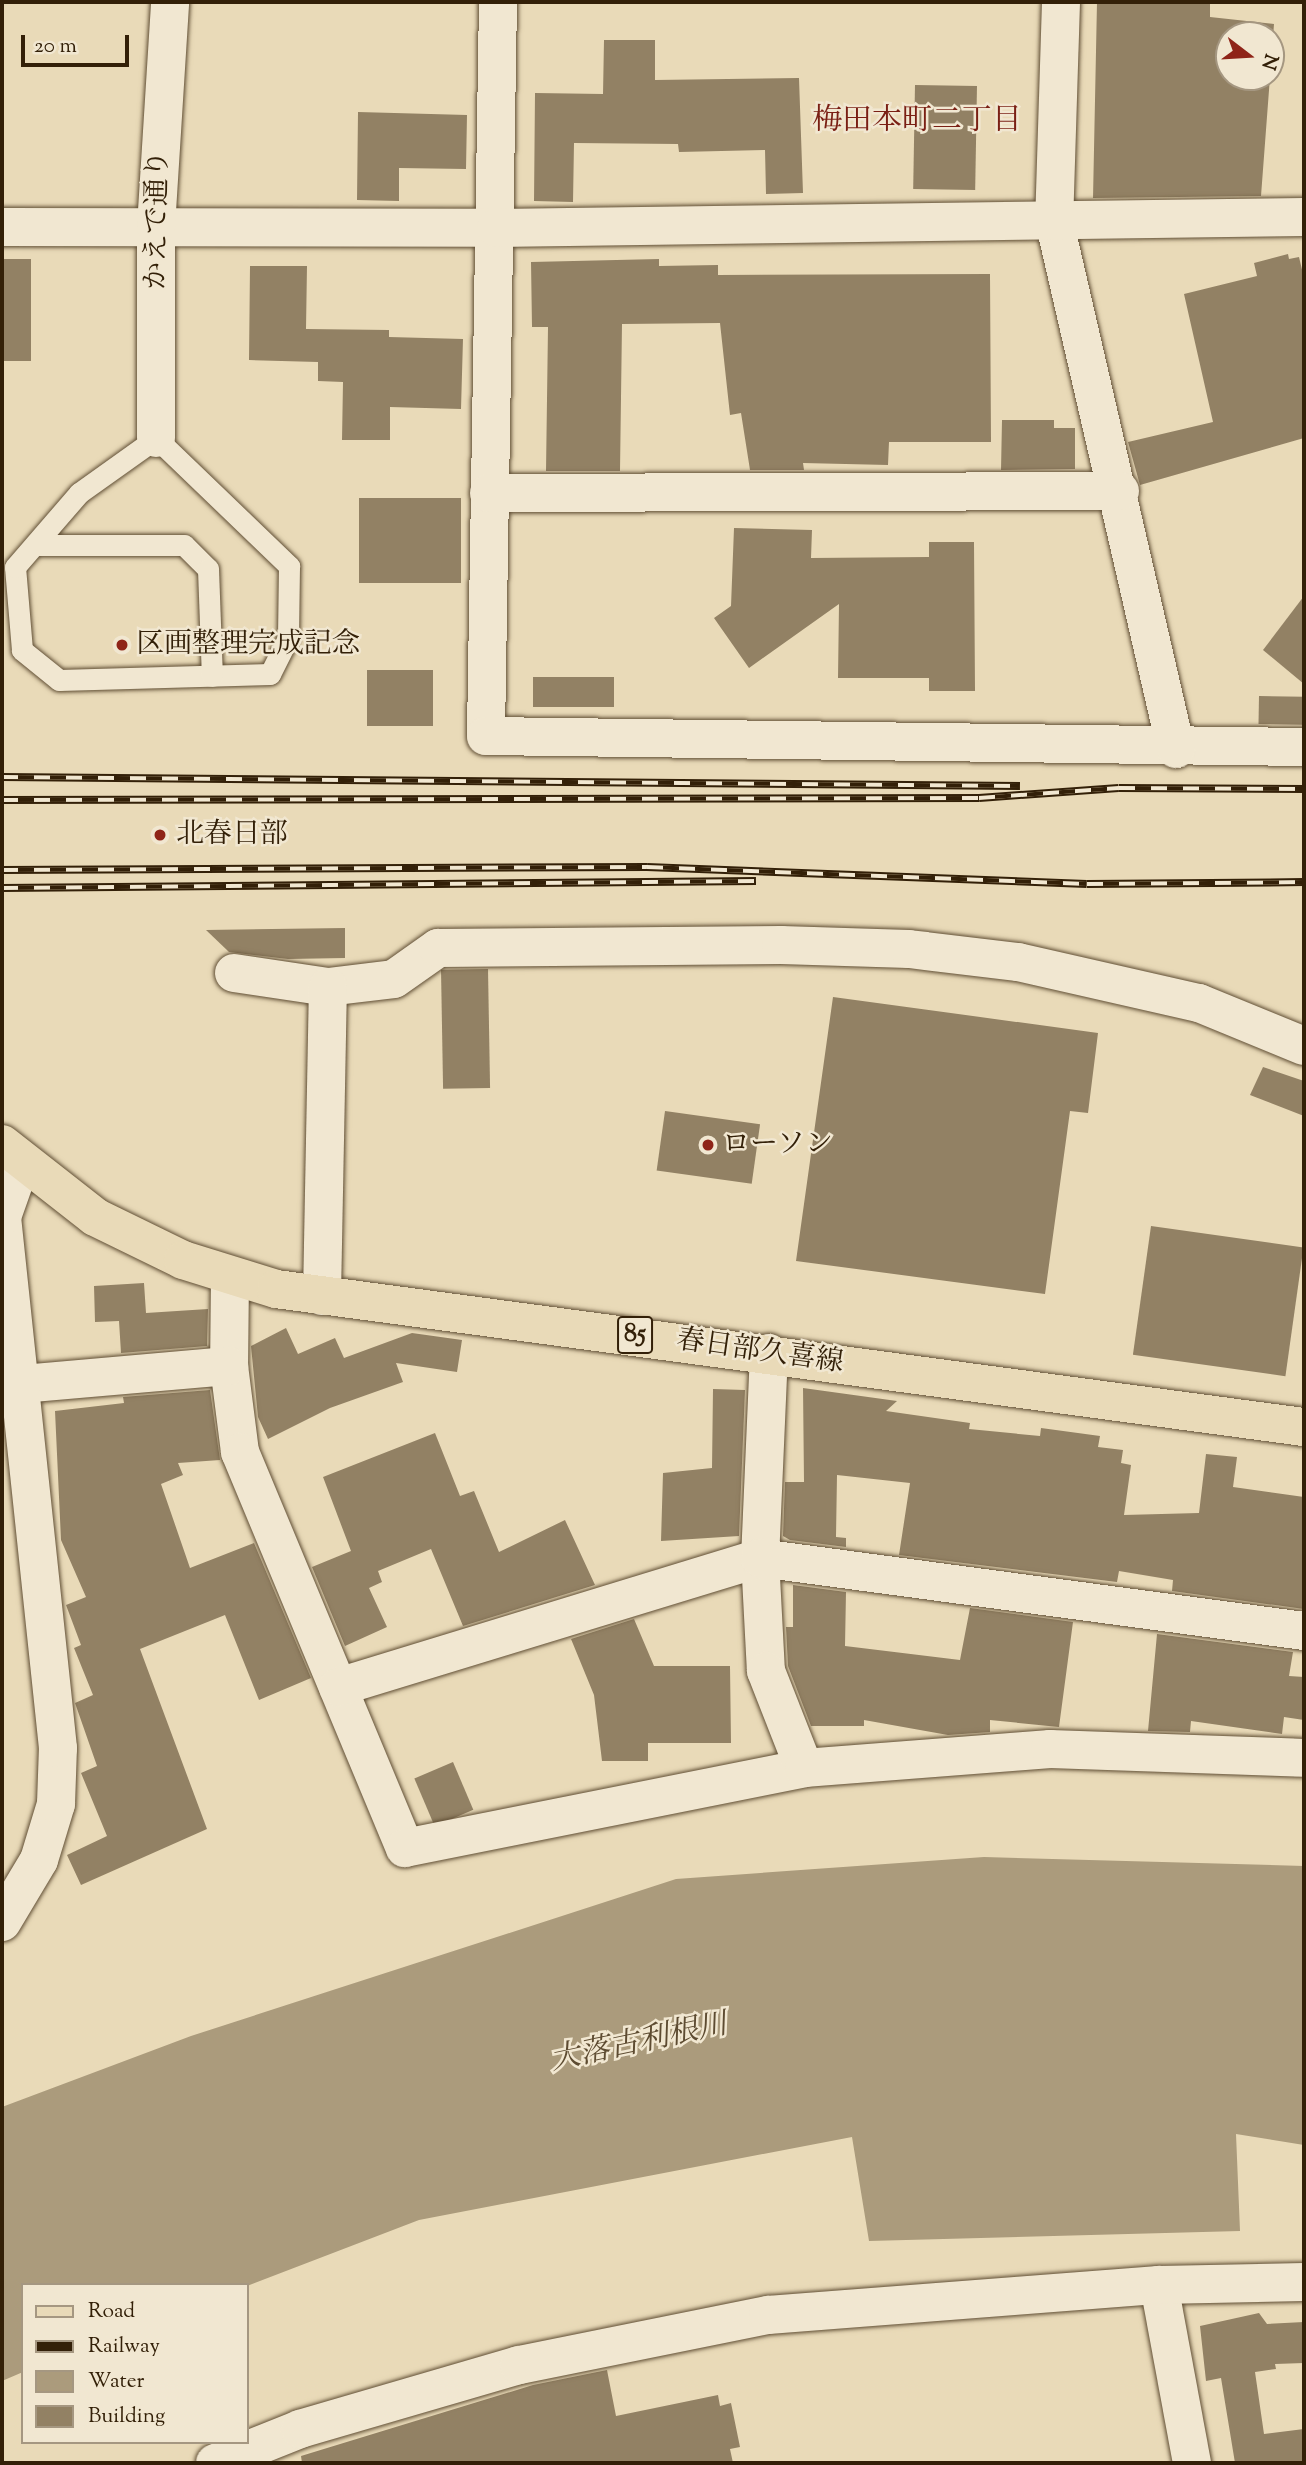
<!DOCTYPE html>
<meta charset="utf-8">
<style>
body{margin:0}
#map{position:relative;width:1306px;height:2465px;overflow:hidden;background:#e9dab8;font-family:"Sorts Mill Goudy","Noto Serif JP",serif}
div>[style]{position:absolute}
.water>*{inset:0;background:#ab9b7c}
.building>*{inset:0;background:#928164;transform-origin:0 0}
.roads{filter:drop-shadow(0 0 2px #604e34) drop-shadow(0 0 2px #604e34)}
.lane>*{height:21px;margin:-10.5px;padding:0 10.5px;transform-origin:10.5px;border-radius:10.5px;background:#f1e7d1}
.street>*{height:38px;margin:-19px;padding:0 19px;transform-origin:19px;border-radius:19px;background:#f1e7d1}
.secondary>*{height:38px;margin:-19px;padding:0 19px;transform-origin:19px;border-radius:19px;background:#f1e7d1}
.primary>*{height:38px;margin:-19px;padding:0 19px;transform-origin:19px;border-radius:19px;background:#e9dab8}
.rail>*{height:8px;margin-top:-4px;transform-origin:0;background:repeating-linear-gradient(90deg,#f1e7d1 0 16px,#332008 0 32px);box-sizing:border-box;border-block:2px solid #332008}
.dots>*{width:19px;height:19px;translate:-50% -50%;box-sizing:border-box;border:4px solid #f1e7d1;border-radius:50%}
span{translate:-50% -50%;white-space:nowrap;text-align:center;line-height:1.15;-webkit-text-stroke:5px #f1e7d1;paint-order:stroke}
.shield-label span{padding:2px 5px;background:#f1e7d1;border:2px solid;border-radius:5px;-webkit-text-stroke-width:0}
.shield-label{font-size:26px;color:#332008;font-weight:700}
.street-label{font-size:28px;color:#332008}
.poi-label{font-size:28px;color:#332008}
.left{translate:0 -50%;text-align:left}
.neighbourhood-label{font-size:30px;color:#7a1f14}
.water-label{font-size:30px;color:#5d4b31;font-style:italic}
.frame{position:absolute;inset:0;border:4px solid #332008;pointer-events:none}
.legend{position:absolute;left:21px;top:2283px;width:228px;height:161px;box-sizing:border-box;background:#f1e7d1;border:2px solid #a59781;margin:0;padding:9px 12px;list-style:none;font-size:21px;color:#332008}
.legend li{display:flex;align-items:center;gap:14px;height:35px}
.legend b{width:35px;border:2px solid #a59781}
.north{position:absolute;left:1215px;top:21px;width:70px;height:70px;box-sizing:border-box;background:#f1e7d1;border:2px solid #a59781;border-radius:50%;rotate:107deg;font-size:19px;font-weight:700;line-height:28px;text-align:center;color:#332008}
.north::after{content:'';display:block;margin:auto;width:24px;height:32px;background:#8f2418;clip-path:polygon(50% 0,100% 100%,50% 72%,0 100%)}
.scale{position:absolute;left:21px;top:35px;width:108px;height:32px;box-sizing:border-box;border:4px solid #332008;border-top:0;padding-left:9px;font-size:21px;line-height:24px;white-space:nowrap;color:#332008;-webkit-text-stroke:5px #f1e7d1;paint-order:stroke}
</style>
<div id="map">
<div class="water">
<i style="clip-path:polygon(984px 1857px,1304px 1866px,1304px 2145px,1236px 2134px,1240px 2231px,869px 2241px,852px 2137px,419px 2220px,247px 2286px,23px 2285px,23px 2372px,2px 2381px,2px 2107px,191px 2036px,676px 1879px)"></i>
</div>
<div class="building">
<i style="clip-path:polygon(evenodd,1097px 2px,1210px 3px,1210px 17px,1274px 24px,1261px 196px,1093px 198px,1097px 2px,1229px 35px,1271px 35px,1271px 77px,1229px 77px,1229px 35px)"></i>
<i style="clip-path:polygon(604px 40px,655px 40px,655px 80px,799px 78px,803px 193px,766px 194px,765px 150px,679px 152px,678px 144px,574px 143px,573px 202px,534px 201px,535px 93px,603px 94px)"></i>
<i style="left:915px;top:85px;width:62px;height:104px;rotate:1deg"></i>
<i style="clip-path:polygon(358px 112px,467px 115px,466px 169px,399px 168px,399px 201px,357px 200px)"></i>
<i style="clip-path:polygon(1288px 254px,1289px 259px,1299px 257px,1304px 278px,1304px 438px,1140px 485px,1128px 442px,1213px 422px,1184px 294px,1257px 276px,1254px 263px)"></i>
<i style="left:2px;top:259px;width:29px;height:102px"></i>
<i style="clip-path:polygon(659px 259px,659px 266px,718px 265px,718px 275px,990px 274px,991px 442px,889px 442px,888px 465px,803px 463px,804px 470px,750px 470px,741px 413px,730px 415px,720px 323px,622px 324px,620px 471px,546px 471px,548px 327px,532px 327px,531px 262px)"></i>
<i style="clip-path:polygon(250px 266px,307px 266px,306px 329px,389px 330px,389px 337px,463px 339px,461px 409px,390px 407px,390px 440px,342px 440px,343px 382px,318px 381px,318px 362px,249px 360px)"></i>
<i style="clip-path:polygon(1002px 420px,1054px 420px,1054px 428px,1075px 428px,1075px 469px,1001px 470px)"></i>
<i style="left:359px;top:498px;width:102px;height:85px"></i>
<i style="clip-path:polygon(734px 528px,812px 530px,811px 558px,929px 557px,929px 542px,974px 542px,975px 691px,929px 691px,929px 678px,838px 678px,839px 604px,749px 668px,714px 618px,731px 606px)"></i>
<i style="clip-path:polygon(1304px 596px,1304px 684px,1263px 650px)"></i>
<i style="left:367px;top:670px;width:66px;height:56px"></i>
<i style="left:533px;top:677px;width:81px;height:30px"></i>
<i style="left:1259px;top:696px;width:45px;height:28px;rotate:1deg"></i>
<i style="clip-path:polygon(345px 928px,345px 958px,288px 959px,229px 952px,206px 930px)"></i>
<i style="left:488px;top:969px;width:119px;height:47px;rotate:89deg"></i>
<i style="clip-path:polygon(833px 997px,1098px 1033px,1088px 1113px,1070px 1111px,1045px 1294px,796px 1261px)"></i>
<i style="clip-path:polygon(1263px 1067px,1304px 1081px,1304px 1116px,1250px 1095px)"></i>
<i style="left:665px;top:1111px;width:96px;height:60px;rotate:8deg"></i>
<i style="left:1151px;top:1226px;width:154px;height:130px;rotate:8deg"></i>
<i style="clip-path:polygon(144px 1283px,146px 1313px,208px 1309px,207px 1346px,121px 1353px,119px 1321px,95px 1322px,94px 1286px)"></i>
<i style="clip-path:polygon(286px 1328px,298px 1354px,335px 1338px,344px 1358px,412px 1333px,462px 1340px,457px 1372px,396px 1363px,403px 1382px,330px 1408px,268px 1439px,258px 1417px,251px 1346px)"></i>
<i style="clip-path:polygon(803px 1388px,897px 1401px,886px 1411px,970px 1423px,969px 1429px,1040px 1436px,1041px 1428px,1100px 1436px,1098px 1447px,1123px 1450px,1121px 1463px,1131px 1465px,1124px 1515px,1199px 1513px,1206px 1454px,1237px 1457px,1233px 1487px,1304px 1497px,1304px 1609px,1172px 1591px,1173px 1580px,1119px 1571px,1117px 1582px,899px 1555px,910px 1483px,837px 1475px,836px 1537px,846px 1538px,846px 1547px,790px 1540px,783px 1536px,785px 1482px,804px 1482px)"></i>
<i style="clip-path:polygon(713px 1389px,745px 1390px,739px 1536px,661px 1541px,663px 1473px,712px 1468px)"></i>
<i style="clip-path:polygon(210px 1390px,220px 1460px,178px 1463px,183px 1475px,161px 1484px,190px 1568px,254px 1543px,311px 1678px,259px 1700px,225px 1615px,140px 1649px,207px 1829px,81px 1885px,67px 1855px,107px 1836px,81px 1773px,97px 1766px,75px 1703px,93px 1695px,74px 1648px,81px 1645px,66px 1605px,86px 1597px,61px 1540px,55px 1411px,124px 1403px,123px 1397px)"></i>
<i style="clip-path:polygon(435px 1433px,460px 1496px,474px 1491px,499px 1552px,565px 1520px,595px 1585px,463px 1626px,431px 1549px,378px 1571px,382px 1582px,369px 1588px,387px 1627px,345px 1646px,312px 1567px,351px 1551px,323px 1477px)"></i>
<i style="clip-path:polygon(793px 1585px,846px 1592px,845px 1646px,960px 1660px,970px 1608px,1073px 1622px,1059px 1727px,990px 1720px,990px 1732px,948px 1735px,864px 1720px,864px 1726px,811px 1726px,788px 1666px,786px 1627px,793px 1627px)"></i>
<i style="clip-path:polygon(634px 1619px,654px 1666px,730px 1666px,731px 1743px,648px 1743px,648px 1761px,602px 1761px,594px 1695px,571px 1639px)"></i>
<i style="clip-path:polygon(1157px 1634px,1293px 1652px,1289px 1676px,1304px 1677px,1304px 1720px,1284px 1717px,1282px 1734px,1191px 1721px,1190px 1732px,1148px 1731px)"></i>
<i style="left:453px;top:1762px;width:52px;height:42px;rotate:67deg"></i>
<i style="clip-path:polygon(1259px 2313px,1267px 2324px,1304px 2322px,1304px 2363px,1275px 2364px,1276px 2369px,1255px 2372px,1264px 2434px,1304px 2429px,1304px 2463px,1235px 2463px,1221px 2378px,1206px 2381px,1200px 2326px)"></i>
<i style="clip-path:polygon(607px 2370px,616px 2416px,718px 2395px,720px 2406px,731px 2403px,740px 2447px,730px 2449px,733px 2463px,302px 2463px,301px 2456px,533px 2385px)"></i>
</div>
<div class="roads">
<div class="lane">
<i style="left:156px;top:438px;width:185px;rotate:43.9deg"></i>
<i style="left:289px;top:566px;width:72px;rotate:90.8deg"></i>
<i style="left:288px;top:638px;width:40px;rotate:116.6deg"></i>
<i style="left:270px;top:674px;width:211px;rotate:178.4deg"></i>
<i style="left:59px;top:680px;width:48px;rotate:-141deg"></i>
<i style="left:22px;top:650px;width:83px;rotate:-94.8deg"></i>
<i style="left:15px;top:567px;width:98px;rotate:-49.1deg"></i>
<i style="left:79px;top:493px;width:95px;rotate:-35.5deg"></i>
<i style="left:37px;top:545px;width:147px"></i>
<i style="left:184px;top:545px;width:34px;rotate:45deg"></i>
<i style="left:208px;top:569px;width:107px;rotate:87.9deg"></i>
</div>
<div class="street">
<i style="left:498px;top:2px;width:734px;rotate:90.94deg"></i>
<i style="left:486px;top:736px;width:818px;rotate:0.77deg"></i>
<i style="left:1061px;top:2px;width:218px;rotate:91.8deg"></i>
<i style="left:1054px;top:220px;width:543px;rotate:77.01deg"></i>
<i style="left:2px;top:227px;width:494px;rotate:0.1deg"></i>
<i style="left:496px;top:228px;width:808px;rotate:-0.78deg"></i>
<i style="left:489px;top:493px;width:631px;rotate:-0.18deg"></i>
<i style="left:234px;top:973px;width:95px;rotate:8.5deg"></i>
<i style="left:328px;top:987px;width:66px;rotate:-6.9deg"></i>
<i style="left:394px;top:979px;width:54px;rotate:-35.2deg"></i>
<i style="left:438px;top:948px;width:343px;rotate:-0.5deg"></i>
<i style="left:781px;top:945px;width:128px;rotate:1.8deg"></i>
<i style="left:909px;top:949px;width:110px;rotate:6.8deg"></i>
<i style="left:1018px;top:962px;width:186px;rotate:12.8deg"></i>
<i style="left:1199px;top:1003px;width:113px;rotate:22.3deg"></i>
<i style="left:230px;top:1277px;width:89px;rotate:90.6deg"></i>
<i style="left:229px;top:1366px;width:87px;rotate:82.7deg"></i>
<i style="left:240px;top:1452px;width:429px;rotate:67.4deg"></i>
<i style="left:405px;top:1848px;width:407px;rotate:-11.3deg"></i>
<i style="left:322px;top:1296px;width:309px;rotate:-88.9deg"></i>
<i style="left:769px;top:1353px;width:205px;rotate:92.5deg"></i>
<i style="left:760px;top:1558px;width:113px;rotate:87deg"></i>
<i style="left:766px;top:1671px;width:104px;rotate:68.6deg"></i>
<i style="left:804px;top:1768px;width:247px;rotate:-4.4deg"></i>
<i style="left:1050px;top:1749px;width:254px;rotate:2deg"></i>
<i style="left:22px;top:1384px;width:208px;rotate:-5deg"></i>
<i style="left:338px;top:1687px;width:441px;rotate:-17deg"></i>
<i style="left:760px;top:1558px;width:549px;rotate:7.64deg"></i>
<i style="left:2px;top:1922px;width:72px;rotate:-59.2deg"></i>
<i style="left:39px;top:1860px;width:59px;rotate:-73.1deg"></i>
<i style="left:56px;top:1804px;width:56px;rotate:-88deg"></i>
<i style="left:58px;top:1748px;width:534px;rotate:-96.02deg"></i>
<i style="left:2px;top:1217px;width:57px;rotate:-70.6deg"></i>
<i style="left:1159px;top:2285px;width:181px;rotate:79.5deg"></i>
<i style="left:215px;top:2463px;width:92px;rotate:-21.8deg"></i>
<i style="left:300px;top:2429px;width:228px;rotate:-16.3deg"></i>
<i style="left:519px;top:2365px;width:254px;rotate:-11.4deg"></i>
<i style="left:768px;top:2315px;width:392px;rotate:-4.4deg"></i>
<i style="left:1159px;top:2285px;width:145px;rotate:-1.2deg"></i>
</div>
<div class="secondary">
<i style="left:156px;top:438px;width:211px;rotate:-90deg"></i>
<i style="left:156px;top:227px;width:225px;rotate:-86.4deg"></i>
</div>
<div class="primary">
<i style="left:2px;top:1144px;width:118px;rotate:38.1deg"></i>
<i style="left:95px;top:1217px;width:98px;rotate:26deg"></i>
<i style="left:183px;top:1260px;width:97px;rotate:17.3deg"></i>
<i style="left:276px;top:1289px;width:1037px;rotate:7.65deg"></i>
</div>
</div>
<div class="rail">
<i style="left:2px;top:777px;width:1018px;rotate:0.51deg"></i>
<i style="left:2px;top:800px;width:977px;rotate:-0.12deg"></i>
<i style="left:979px;top:798px;width:140px;rotate:-4.1deg"></i>
<i style="left:1119px;top:788px;width:185px;rotate:0.3deg"></i>
<i style="left:2px;top:870px;width:645px;rotate:-0.27deg"></i>
<i style="left:647px;top:867px;width:440px;rotate:2.2deg"></i>
<i style="left:1087px;top:884px;width:217px;rotate:-0.5deg"></i>
<i style="left:2px;top:888px;width:754px;rotate:-0.53deg"></i>
</div>
<div class="dots">
<i style="left:122px;top:645px;background:#8f2418"></i>
<i style="left:160px;top:835px;background:#8f2418"></i>
<i style="left:708px;top:1145px;background:#8f2418"></i>
</div>
<div class="shield-label">
<span style="left:635px;top:1335px">85</span>
</div>
<div class="street-label">
<span style="left:158px;top:220px;rotate:-89deg">かえで通り</span>
<span style="left:760px;top:1352px;rotate:8deg">春日部久喜線</span>
</div>
<div class="poi-label">
<span class="left" style="left:136px;top:645px">区画整理完成記念</span>
<span class="left" style="left:176px;top:835px">北春日部</span>
<span class="left" style="left:722px;top:1145px">ローソン</span>
</div>
<div class="neighbourhood-label">
<span style="left:917px;top:122px">梅田本町二丁目</span>
</div>
<div class="water-label">
<span style="left:639px;top:2044px;rotate:-12deg">大落古利根川</span>
</div>
<div class="frame"></div>
<ul class="legend">
<li><b style="height:9px;background:#e9dab8"></b>Road</li>
<li><b style="height:9px;background:#332008"></b>Railway</li>
<li><b style="height:19px;background:#ab9b7c"></b>Water</li>
<li><b style="height:19px;background:#928164"></b>Building</li>
</ul>
<div class="north">N</div>
<div class="scale">20 m</div>
</div>
